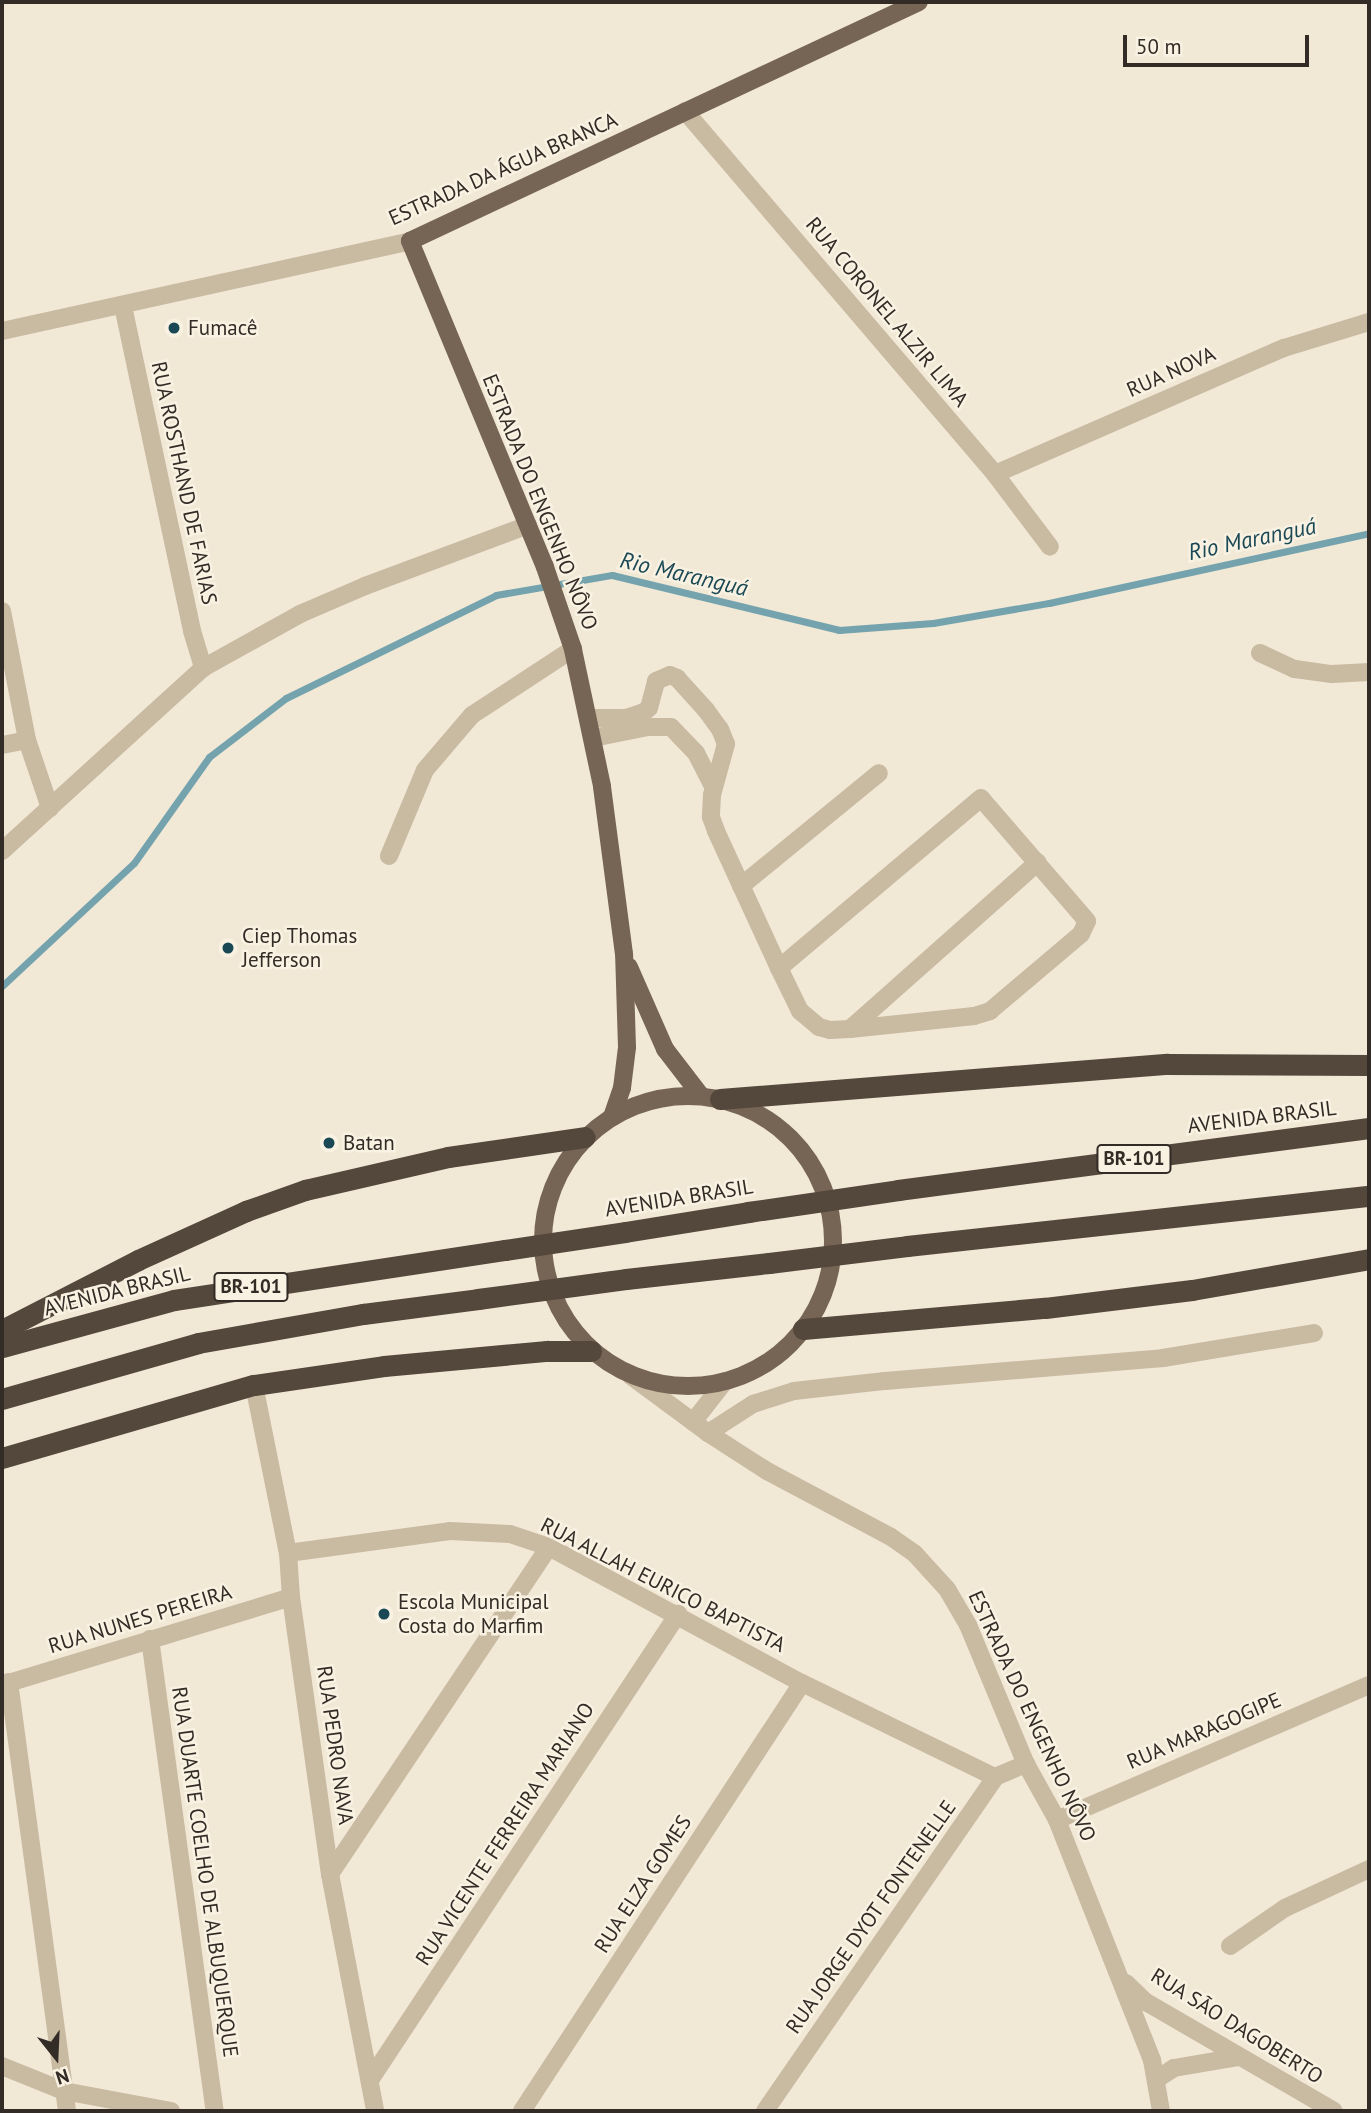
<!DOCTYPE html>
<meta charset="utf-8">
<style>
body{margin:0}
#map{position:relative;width:1371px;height:2113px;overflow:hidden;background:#f1e8d6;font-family:"PT Sans",sans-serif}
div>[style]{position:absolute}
.stream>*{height:7px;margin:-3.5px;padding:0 3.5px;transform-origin:3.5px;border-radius:3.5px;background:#74a3ae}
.minor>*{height:18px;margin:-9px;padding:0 9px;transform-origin:9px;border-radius:9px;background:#c9baa2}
.major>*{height:18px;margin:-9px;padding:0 9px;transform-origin:9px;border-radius:9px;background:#766555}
.major>.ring{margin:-9px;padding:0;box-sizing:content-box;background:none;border:18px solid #766555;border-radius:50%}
.highway>*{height:21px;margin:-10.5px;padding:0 10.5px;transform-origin:10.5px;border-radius:10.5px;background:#54473b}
.highway-bridge>*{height:21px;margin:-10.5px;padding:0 10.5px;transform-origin:10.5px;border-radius:10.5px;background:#54473b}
.dots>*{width:19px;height:19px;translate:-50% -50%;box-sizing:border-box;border:4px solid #f9f2e2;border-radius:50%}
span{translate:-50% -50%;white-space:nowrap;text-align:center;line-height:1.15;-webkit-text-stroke:5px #f9f2e2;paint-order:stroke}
.shield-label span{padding:2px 5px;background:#f9f2e2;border:2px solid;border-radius:5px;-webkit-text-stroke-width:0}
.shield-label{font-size:19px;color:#332b25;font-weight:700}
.street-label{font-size:21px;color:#332b25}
.poi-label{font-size:21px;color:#332b25}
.left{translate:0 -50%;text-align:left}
.water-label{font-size:23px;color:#1a4855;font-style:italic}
.frame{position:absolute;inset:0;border:4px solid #332b25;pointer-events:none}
.north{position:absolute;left:21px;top:2022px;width:70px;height:70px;-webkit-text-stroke:5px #f9f2e2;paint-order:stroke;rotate:162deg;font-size:19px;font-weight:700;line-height:28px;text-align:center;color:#332b25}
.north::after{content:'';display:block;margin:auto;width:24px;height:32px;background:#332b25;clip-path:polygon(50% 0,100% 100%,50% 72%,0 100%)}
.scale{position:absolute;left:1123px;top:35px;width:186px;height:32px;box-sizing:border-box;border:4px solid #332b25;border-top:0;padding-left:9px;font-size:21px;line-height:24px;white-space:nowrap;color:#332b25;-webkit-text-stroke:5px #f9f2e2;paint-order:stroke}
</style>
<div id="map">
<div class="stream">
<i style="left:2px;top:986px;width:180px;rotate:-43deg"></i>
<i style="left:134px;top:863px;width:130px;rotate:-54.7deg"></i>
<i style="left:209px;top:757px;width:97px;rotate:-37.5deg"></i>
<i style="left:286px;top:698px;width:234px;rotate:-26.1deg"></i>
<i style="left:496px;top:595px;width:118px;rotate:-9.8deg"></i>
<i style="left:612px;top:575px;width:234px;rotate:13.6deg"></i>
<i style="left:839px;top:630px;width:94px;rotate:-4.3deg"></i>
<i style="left:933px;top:623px;width:118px;rotate:-9.8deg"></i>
<i style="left:1049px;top:603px;width:328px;rotate:-12.3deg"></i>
</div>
<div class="minor">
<i style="left:685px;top:111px;width:477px;rotate:49.5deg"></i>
<i style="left:995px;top:474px;width:91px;rotate:53deg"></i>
<i style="left:123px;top:306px;width:332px;rotate:78deg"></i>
<i style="left:192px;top:631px;width:39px;rotate:73deg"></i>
<i style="left:2px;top:331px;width:418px;rotate:-12.4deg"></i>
<i style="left:995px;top:474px;width:315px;rotate:-23.6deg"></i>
<i style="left:1284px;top:348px;width:89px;rotate:-17deg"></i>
<i style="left:2px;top:611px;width:131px;rotate:79deg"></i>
<i style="left:27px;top:740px;width:72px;rotate:71.3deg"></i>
<i style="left:1260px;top:653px;width:38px;rotate:25deg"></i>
<i style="left:1295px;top:669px;width:37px;rotate:8deg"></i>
<i style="left:1332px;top:674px;width:37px;rotate:-3deg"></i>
<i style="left:589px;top:718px;width:37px"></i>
<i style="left:626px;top:718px;width:19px;rotate:-18deg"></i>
<i style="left:644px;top:712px;width:6px;rotate:-39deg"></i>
<i style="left:649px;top:708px;width:28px;rotate:-75deg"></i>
<i style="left:656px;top:681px;width:15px;rotate:-23deg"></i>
<i style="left:670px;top:675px;width:8px;rotate:23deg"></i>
<i style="left:677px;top:678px;width:43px;rotate:47.8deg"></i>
<i style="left:706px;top:710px;width:24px;rotate:54deg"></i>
<i style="left:720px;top:729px;width:16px;rotate:68deg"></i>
<i style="left:726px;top:744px;width:53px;rotate:105.4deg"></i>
<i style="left:712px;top:795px;width:22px;rotate:93deg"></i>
<i style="left:711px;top:817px;width:15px;rotate:70deg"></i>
<i style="left:716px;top:831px;width:151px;rotate:65.3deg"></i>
<i style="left:779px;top:968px;width:48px;rotate:64deg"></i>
<i style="left:800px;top:1011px;width:25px;rotate:40deg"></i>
<i style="left:819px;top:1027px;width:11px;rotate:15deg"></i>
<i style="left:830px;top:1030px;width:20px;rotate:-3deg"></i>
<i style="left:850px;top:1029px;width:125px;rotate:-6deg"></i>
<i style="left:974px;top:1016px;width:17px;rotate:-17deg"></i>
<i style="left:990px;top:1011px;width:119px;rotate:-40.2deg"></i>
<i style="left:1081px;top:934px;width:14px;rotate:-65deg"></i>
<i style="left:1087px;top:921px;width:162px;rotate:-130.8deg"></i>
<i style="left:981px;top:798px;width:264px;rotate:139.9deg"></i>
<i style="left:593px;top:738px;width:56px;rotate:-11.3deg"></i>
<i style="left:648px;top:727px;width:23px"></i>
<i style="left:671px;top:727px;width:36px;rotate:46deg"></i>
<i style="left:696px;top:753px;width:37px;rotate:63deg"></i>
<i style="left:2px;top:745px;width:25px;rotate:-11deg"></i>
<i style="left:2px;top:851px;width:272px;rotate:-42.3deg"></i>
<i style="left:203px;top:668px;width:111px;rotate:-29.1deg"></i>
<i style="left:300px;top:614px;width:71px;rotate:-23.3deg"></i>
<i style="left:365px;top:586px;width:174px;rotate:-20.5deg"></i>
<i style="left:389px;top:856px;width:93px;rotate:-67.3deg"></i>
<i style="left:425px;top:770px;width:72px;rotate:-49.5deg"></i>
<i style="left:472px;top:715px;width:121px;rotate:-33.2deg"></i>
<i style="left:741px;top:886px;width:178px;rotate:-39.3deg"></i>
<i style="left:850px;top:1029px;width:251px;rotate:-41.6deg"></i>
<i style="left:631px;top:1376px;width:96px;rotate:36.5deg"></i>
<i style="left:708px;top:1433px;width:70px;rotate:32.8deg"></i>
<i style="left:767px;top:1471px;width:140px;rotate:28deg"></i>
<i style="left:891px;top:1537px;width:29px;rotate:35deg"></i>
<i style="left:915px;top:1554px;width:47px;rotate:47.6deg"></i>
<i style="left:947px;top:1589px;width:42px;rotate:59.7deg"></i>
<i style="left:968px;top:1625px;width:151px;rotate:67.4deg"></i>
<i style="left:1026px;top:1764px;width:64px;rotate:61deg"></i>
<i style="left:1057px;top:1820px;width:258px;rotate:68.4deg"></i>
<i style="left:1152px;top:2060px;width:52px;rotate:80deg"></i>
<i style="left:254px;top:1385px;width:171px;rotate:78.6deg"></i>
<i style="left:288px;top:1553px;width:44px;rotate:86.1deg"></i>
<i style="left:291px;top:1597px;width:280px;rotate:82deg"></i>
<i style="left:330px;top:1874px;width:241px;rotate:79.2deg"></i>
<i style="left:693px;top:1422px;width:52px;rotate:-52deg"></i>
<i style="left:708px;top:1433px;width:54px;rotate:-32.8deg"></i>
<i style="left:753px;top:1404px;width:43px;rotate:-17.6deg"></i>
<i style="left:794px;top:1391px;width:92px;rotate:-6.3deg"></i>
<i style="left:885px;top:1381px;width:279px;rotate:-4.7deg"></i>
<i style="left:1163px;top:1358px;width:153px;rotate:-9.4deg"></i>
<i style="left:288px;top:1553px;width:163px;rotate:-7.7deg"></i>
<i style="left:450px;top:1531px;width:60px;rotate:2.9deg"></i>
<i style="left:510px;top:1534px;width:41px;rotate:18.4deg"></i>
<i style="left:549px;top:1547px;width:287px;rotate:28.3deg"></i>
<i style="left:802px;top:1683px;width:215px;rotate:26deg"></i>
<i style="left:150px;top:1639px;width:476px;rotate:82.2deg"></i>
<i style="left:9px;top:1682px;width:433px;rotate:82.3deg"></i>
<i style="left:2px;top:1685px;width:302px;rotate:-16.9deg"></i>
<i style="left:1057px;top:1820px;width:340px;rotate:-23.4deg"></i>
<i style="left:330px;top:1874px;width:394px;rotate:-56.2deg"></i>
<i style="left:1230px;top:1946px;width:67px;rotate:-34.6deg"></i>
<i style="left:1285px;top:1908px;width:93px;rotate:-24.9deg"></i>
<i style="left:1126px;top:1983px;width:28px;rotate:44deg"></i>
<i style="left:1146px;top:2002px;width:217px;rotate:30.1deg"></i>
<i style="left:2px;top:2066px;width:67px;rotate:22deg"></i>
<i style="left:64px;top:2091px;width:109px;rotate:10.6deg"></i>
<i style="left:1157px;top:2079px;width:20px;rotate:-33deg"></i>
<i style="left:1174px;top:2068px;width:66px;rotate:-9.6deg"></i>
<i style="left:370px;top:2080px;width:559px;rotate:-56.54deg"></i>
<i style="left:522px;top:2111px;width:511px;rotate:-56.81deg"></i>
<i style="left:765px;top:2111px;width:406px;rotate:-55.4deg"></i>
<i style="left:995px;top:1777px;width:34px;rotate:-23deg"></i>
</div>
<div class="major">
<i style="left:629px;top:967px;width:90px;rotate:66.3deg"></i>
<i style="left:665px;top:1049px;width:59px;rotate:52.5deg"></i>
<i class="ring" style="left:543px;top:1096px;width:272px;height:272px"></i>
<i style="left:612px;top:1117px;width:31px;rotate:-71deg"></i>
<i style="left:622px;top:1088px;width:41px;rotate:-83deg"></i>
<i style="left:627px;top:1047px;width:93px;rotate:-91.8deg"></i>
<i style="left:624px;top:954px;width:169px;rotate:-97.5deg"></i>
<i style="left:602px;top:786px;width:140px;rotate:-102deg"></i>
<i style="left:573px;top:649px;width:87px;rotate:-108.9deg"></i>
<i style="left:545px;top:567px;width:353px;rotate:-112.5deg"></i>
<i style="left:410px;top:241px;width:562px;rotate:-25.15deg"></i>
</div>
<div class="highway">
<i style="left:720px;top:1099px;width:449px;rotate:-4.5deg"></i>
<i style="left:1168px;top:1064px;width:201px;rotate:0.3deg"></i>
<i style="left:898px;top:1190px;width:475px;rotate:-7.5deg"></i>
<i style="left:625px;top:1232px;width:125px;rotate:-9.2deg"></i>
<i style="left:907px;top:1246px;width:465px;rotate:-6.2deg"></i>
<i style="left:626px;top:1279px;width:144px;rotate:-6.4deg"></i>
<i style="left:803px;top:1329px;width:243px;rotate:-5deg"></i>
<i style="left:1045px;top:1308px;width:148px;rotate:-7deg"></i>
<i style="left:1192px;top:1290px;width:180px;rotate:-9.9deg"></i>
<i style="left:2px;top:1330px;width:153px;rotate:-27.2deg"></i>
<i style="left:138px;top:1260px;width:119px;rotate:-24.4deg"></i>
<i style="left:246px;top:1211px;width:63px;rotate:-19.6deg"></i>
<i style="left:305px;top:1190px;width:147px;rotate:-13deg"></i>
<i style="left:448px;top:1157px;width:138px;rotate:-8.3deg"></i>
<i style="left:2px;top:1347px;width:178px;rotate:-15.3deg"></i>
<i style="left:174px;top:1300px;width:335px;rotate:-8.6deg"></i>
<i style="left:2px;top:1399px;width:204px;rotate:-15.9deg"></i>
<i style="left:198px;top:1343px;width:168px;rotate:-10deg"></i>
<i style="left:363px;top:1314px;width:116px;rotate:-7.4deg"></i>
<i style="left:2px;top:1458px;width:262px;rotate:-16.2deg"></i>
<i style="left:254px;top:1385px;width:131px;rotate:-8.3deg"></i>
<i style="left:384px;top:1366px;width:164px;rotate:-5.3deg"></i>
<i style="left:547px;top:1351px;width:44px"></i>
</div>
<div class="highway-bridge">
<i style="left:748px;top:1212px;width:152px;rotate:-8.3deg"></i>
<i style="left:505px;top:1250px;width:121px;rotate:-8.5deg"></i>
<i style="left:769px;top:1263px;width:139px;rotate:-7deg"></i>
<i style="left:478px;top:1299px;width:149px;rotate:-7.7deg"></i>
</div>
<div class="dots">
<i style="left:174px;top:328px;background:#1a4855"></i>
<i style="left:228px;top:948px;background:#1a4855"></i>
<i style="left:329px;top:1143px;background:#1a4855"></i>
<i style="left:384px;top:1614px;background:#1a4855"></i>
</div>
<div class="shield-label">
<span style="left:1134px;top:1159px">BR-101</span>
<span style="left:251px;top:1287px">BR-101</span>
</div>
<div class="street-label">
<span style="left:503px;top:169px;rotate:-24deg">ESTRADA DA ÁGUA BRANCA</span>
<span style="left:887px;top:312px;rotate:50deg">RUA CORONEL ALZIR LIMA</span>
<span style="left:1171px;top:372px;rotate:-24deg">RUA NOVA</span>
<span style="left:184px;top:483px;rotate:78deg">RUA ROSTHAND DE FARIAS</span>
<span style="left:540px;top:502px;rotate:68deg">ESTRADA DO ENGENHO NÔVO</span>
<span style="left:1262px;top:1117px;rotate:-7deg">AVENIDA BRASIL</span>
<span style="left:679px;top:1198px;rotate:-9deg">AVENIDA BRASIL</span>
<span style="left:117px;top:1291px;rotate:-14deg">AVENIDA BRASIL</span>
<span style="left:663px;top:1585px;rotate:27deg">RUA ALLAH EURICO BAPTISTA</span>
<span style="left:140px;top:1619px;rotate:-17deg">RUA NUNES PEREIRA</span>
<span style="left:1032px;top:1716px;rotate:65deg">ESTRADA DO ENGENHO NÔVO</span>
<span style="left:1204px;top:1731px;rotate:-23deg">RUA MARAGOGIPE</span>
<span style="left:335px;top:1745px;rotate:82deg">RUA PEDRO NAVA</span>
<span style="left:505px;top:1834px;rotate:-57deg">RUA VICENTE FERREIRA MARIANO</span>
<span style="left:205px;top:1872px;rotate:82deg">RUA DUARTE COELHO DE ALBUQUERQUE</span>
<span style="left:643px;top:1884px;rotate:-57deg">RUA ELZA GOMES</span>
<span style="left:871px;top:1917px;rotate:-55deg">RUA JORGE DYOT FONTENELLE</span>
<span style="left:1237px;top:2026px;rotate:32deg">RUA SÃO DAGOBERTO</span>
</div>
<div class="poi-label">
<span class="left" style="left:188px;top:328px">Fumacê</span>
<span class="left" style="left:242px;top:948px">Ciep Thomas<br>Jefferson</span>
<span class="left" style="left:343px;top:1143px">Batan</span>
<span class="left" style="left:398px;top:1614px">Escola Municipal<br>Costa do Marfim</span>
</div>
<div class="water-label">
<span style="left:1252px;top:539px;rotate:-12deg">Rio Maranguá</span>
<span style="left:684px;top:574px;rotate:13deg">Rio Maranguá</span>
</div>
<div class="frame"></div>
<div class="north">N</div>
<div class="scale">50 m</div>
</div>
